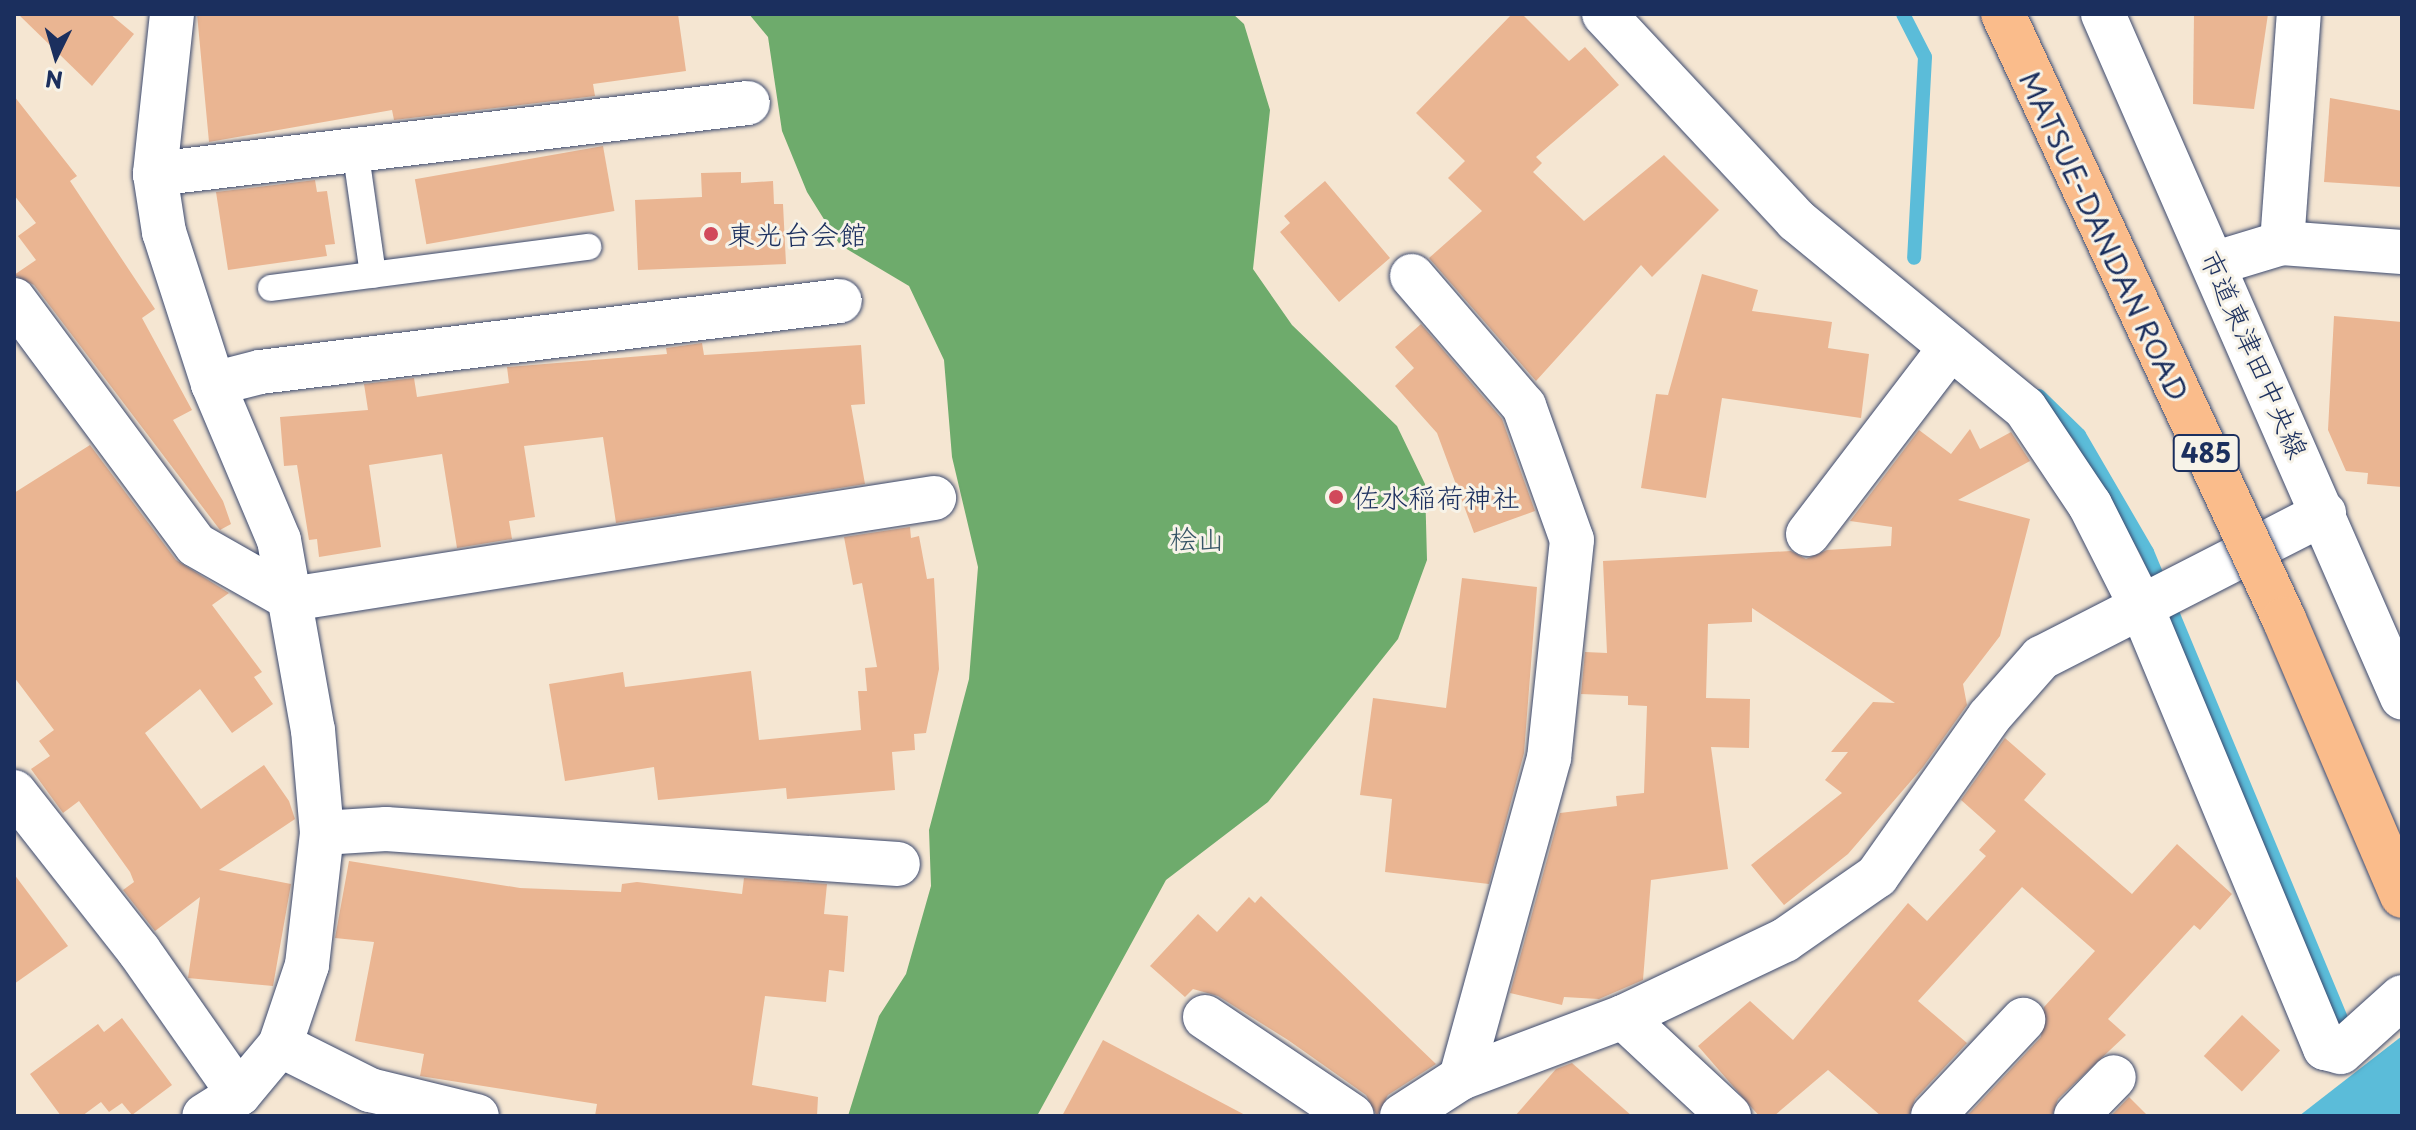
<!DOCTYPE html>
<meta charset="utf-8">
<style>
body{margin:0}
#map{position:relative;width:2416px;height:1130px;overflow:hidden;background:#f5e6d2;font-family:"Playpen Sans","Klee One",sans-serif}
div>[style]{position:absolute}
.forest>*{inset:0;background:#6eab6c}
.water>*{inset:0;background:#5bbcd9}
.stream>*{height:14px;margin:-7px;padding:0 7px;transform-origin:7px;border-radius:7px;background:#5bbcd9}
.building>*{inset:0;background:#eab592;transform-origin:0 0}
.roads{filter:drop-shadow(0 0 2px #3c4a6f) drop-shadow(0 0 2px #3c4a6f)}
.service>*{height:26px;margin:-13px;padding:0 13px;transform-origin:13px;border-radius:13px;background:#fff}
.minor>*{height:44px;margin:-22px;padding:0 22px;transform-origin:22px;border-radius:22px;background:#fff}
.tertiary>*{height:44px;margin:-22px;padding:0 22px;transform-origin:22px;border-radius:22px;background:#fff}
.bridges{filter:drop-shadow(0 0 2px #3c4a6f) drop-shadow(0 0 2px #3c4a6f)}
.motorway-bridge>*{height:44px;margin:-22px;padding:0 22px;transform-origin:22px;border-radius:22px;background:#fabc8b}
.dots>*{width:22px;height:22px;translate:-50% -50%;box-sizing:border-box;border:4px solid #f7f3e8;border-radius:50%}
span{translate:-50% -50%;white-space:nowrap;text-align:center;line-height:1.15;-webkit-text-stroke:6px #f7f3e8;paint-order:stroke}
.shield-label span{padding:2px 6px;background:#f7f3e8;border:2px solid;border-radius:6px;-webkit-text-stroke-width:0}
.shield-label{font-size:26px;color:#1b2f5e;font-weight:700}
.poi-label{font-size:28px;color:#1b2f5e}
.left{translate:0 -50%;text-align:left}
.street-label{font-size:28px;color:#1b2f5e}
.park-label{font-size:28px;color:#365566}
.frame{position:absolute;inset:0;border:16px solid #1b2f5e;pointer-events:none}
.north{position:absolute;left:16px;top:16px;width:80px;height:80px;-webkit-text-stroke:6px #f7f3e8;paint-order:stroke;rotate:185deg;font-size:22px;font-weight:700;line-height:32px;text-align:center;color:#1b2f5e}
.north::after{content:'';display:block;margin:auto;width:28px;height:36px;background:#1b2f5e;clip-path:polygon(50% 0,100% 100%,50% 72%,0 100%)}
</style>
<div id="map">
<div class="forest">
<i style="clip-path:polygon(749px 14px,1233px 14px,1244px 24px,1270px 110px,1253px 269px,1292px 325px,1397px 426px,1425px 484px,1427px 560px,1398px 639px,1268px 802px,1166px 880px,1037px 1116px,848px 1116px,879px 1016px,906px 974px,931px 886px,929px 830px,969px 679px,978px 567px,952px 457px,944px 360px,909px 286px,840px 245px,807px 192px,782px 131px,768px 37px)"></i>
</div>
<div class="water">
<i style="clip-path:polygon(2402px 1036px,2402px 1116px,2299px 1116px,2317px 1102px)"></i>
</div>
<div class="stream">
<i style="left:1903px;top:14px;width:48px;rotate:62.9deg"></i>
<i style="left:1925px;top:57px;width:201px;rotate:93.1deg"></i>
<i style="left:2039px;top:396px;width:56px;rotate:44.3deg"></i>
<i style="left:2079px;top:435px;width:135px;rotate:59.8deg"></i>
<i style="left:2147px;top:552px;width:503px;rotate:67.42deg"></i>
</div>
<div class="building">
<i style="clip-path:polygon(18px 14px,110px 14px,134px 34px,92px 86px)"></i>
<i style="clip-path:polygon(197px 14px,678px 14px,686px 71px,593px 84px,595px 96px,394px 120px,392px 110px,209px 142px)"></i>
<i style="clip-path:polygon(1512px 14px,1522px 14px,1569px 61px,1585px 47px,1619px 85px,1536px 157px,1542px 163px,1533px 172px,1584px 221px,1664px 155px,1719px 210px,1652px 277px,1641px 265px,1536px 381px,1429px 258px,1482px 211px,1448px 178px,1465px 161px,1416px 113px)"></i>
<i style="clip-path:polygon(2194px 14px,2268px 14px,2254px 109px,2193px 104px)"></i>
<i style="clip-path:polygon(14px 96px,77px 176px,70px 181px,155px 309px,142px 318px,192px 410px,173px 420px,223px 501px,231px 524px,220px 530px,34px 285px,14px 275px,36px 260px,18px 236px,36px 223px,14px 195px)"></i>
<i style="clip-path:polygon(2330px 98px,2402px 111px,2402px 187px,2324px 182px)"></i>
<i style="left:603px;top:146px;width:66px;height:191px;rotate:80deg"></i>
<i style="clip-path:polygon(741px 172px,741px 183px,773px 181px,774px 204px,783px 204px,786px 264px,638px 270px,635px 200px,702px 197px,701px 173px)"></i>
<i style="clip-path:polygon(315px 180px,317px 192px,327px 191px,335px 244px,325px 245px,327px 256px,228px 270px,216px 192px)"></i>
<i style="clip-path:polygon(1325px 181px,1390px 258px,1339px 302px,1280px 232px,1290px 223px,1284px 216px)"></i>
<i style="clip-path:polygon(1702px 274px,1758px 290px,1752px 311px,1832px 322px,1828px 348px,1869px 354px,1861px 418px,1722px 398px,1706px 498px,1641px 488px,1656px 394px,1668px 395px)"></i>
<i style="clip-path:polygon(2334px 316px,2402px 322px,2402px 487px,2367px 484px,2368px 473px,2346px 471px,2328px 430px)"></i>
<i style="clip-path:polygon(1421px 324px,1502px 419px,1535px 511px,1474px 533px,1437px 433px,1395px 386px,1414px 368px,1395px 347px)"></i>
<i style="clip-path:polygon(702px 343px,704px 355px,861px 345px,865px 404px,851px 405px,865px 484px,616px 523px,603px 437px,524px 446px,535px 517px,509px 521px,512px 539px,457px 548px,442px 454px,369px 465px,381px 547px,319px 557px,317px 539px,309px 540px,297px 465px,284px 466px,280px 417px,368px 410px,364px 384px,414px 378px,417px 397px,509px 383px,507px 367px,667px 354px,666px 348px)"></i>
<i style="clip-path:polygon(1970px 429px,1980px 449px,2011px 432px,2030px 461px,1958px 500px,2030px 519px,2000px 636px,1963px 684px,1967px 705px,1923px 767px,1848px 854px,1784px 905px,1751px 865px,1842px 793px,1825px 780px,1848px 752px,1831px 752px,1873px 702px,1895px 703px,1752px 608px,1752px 622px,1708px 624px,1706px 698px,1750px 699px,1749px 748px,1711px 747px,1728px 869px,1651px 880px,1643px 980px,1599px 999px,1564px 997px,1562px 1005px,1510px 993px,1560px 813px,1617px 806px,1616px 796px,1644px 793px,1647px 706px,1628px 705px,1628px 696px,1581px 694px,1585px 652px,1607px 653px,1603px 561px,1791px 551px,1806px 559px,1827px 550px,1891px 546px,1892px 527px,1850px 521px,1919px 430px,1951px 454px)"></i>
<i style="clip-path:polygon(90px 445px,176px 560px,229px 593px,212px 605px,262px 672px,254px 677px,273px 704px,232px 733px,200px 689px,145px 733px,201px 809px,264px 765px,289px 801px,295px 819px,219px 870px,291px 884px,273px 986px,188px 978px,200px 897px,155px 931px,123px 890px,134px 882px,130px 872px,79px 801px,63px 813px,31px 769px,50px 756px,39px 741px,54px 730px,14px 677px,14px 493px)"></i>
<i style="clip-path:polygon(910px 527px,911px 538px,919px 536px,927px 579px,934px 578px,939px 669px,926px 733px,914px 734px,915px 750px,892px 752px,895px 790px,787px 799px,786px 788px,658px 800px,654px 767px,565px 781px,549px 684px,623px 672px,625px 687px,751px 671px,759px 740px,861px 730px,858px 691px,867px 691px,865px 668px,877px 667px,862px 583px,853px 585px,844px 537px)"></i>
<i style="clip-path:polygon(1462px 578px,1537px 587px,1524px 753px,1489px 884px,1385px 872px,1392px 799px,1360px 795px,1373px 698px,1446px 708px)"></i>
<i style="clip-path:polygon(2005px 738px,2046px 774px,2024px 800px,2132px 894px,2177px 844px,2232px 894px,2200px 930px,2194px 925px,2108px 1019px,2126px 1035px,2058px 1099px,2052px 1116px,1967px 1116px,2041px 1037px,2044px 1007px,2095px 951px,2022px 887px,1918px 1001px,1967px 1043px,1915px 1099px,1909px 1116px,1881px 1116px,1828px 1070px,1774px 1116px,1759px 1116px,1698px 1046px,1750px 1001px,1793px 1040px,1908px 903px,1927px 921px,1986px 856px,1979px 850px,1996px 831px,1961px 800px)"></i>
<i style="clip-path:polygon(349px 861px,520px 888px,621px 892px,622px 884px,637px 882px,742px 894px,744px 878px,827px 884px,824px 914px,848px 916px,844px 972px,829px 970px,826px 1002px,765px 996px,752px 1085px,818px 1097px,817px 1116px,595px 1116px,597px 1104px,420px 1076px,424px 1054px,355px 1041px,374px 942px,335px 938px)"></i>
<i style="clip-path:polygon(14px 874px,68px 946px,14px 984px)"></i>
<i style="clip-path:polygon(1261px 896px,1436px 1064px,1388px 1095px,1377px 1116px,1366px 1095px,1288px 1040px,1218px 996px,1193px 989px,1185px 997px,1150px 966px,1198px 914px,1217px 932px,1249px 897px,1255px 903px)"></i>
<i style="left:2242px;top:1015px;width:52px;height:56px;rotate:43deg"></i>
<i style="clip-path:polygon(122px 1018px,172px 1085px,132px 1115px,122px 1103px,109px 1112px,101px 1102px,82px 1116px,61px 1116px,30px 1074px,98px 1024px,104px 1032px)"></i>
<i style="clip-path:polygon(1103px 1040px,1247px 1116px,1062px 1116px)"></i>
<i style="clip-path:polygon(1572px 1063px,1632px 1116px,1515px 1116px,1556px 1069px)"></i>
<i style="clip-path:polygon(2129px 1097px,2148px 1116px,2111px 1116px)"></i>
</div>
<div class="roads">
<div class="service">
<i style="left:355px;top:148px;width:128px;rotate:81.9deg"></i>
<i style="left:271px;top:288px;width:320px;rotate:-7.4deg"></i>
</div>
<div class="minor">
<i style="left:172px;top:14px;width:161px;rotate:96.1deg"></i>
<i style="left:155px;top:174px;width:59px;rotate:81.2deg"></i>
<i style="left:164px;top:232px;width:160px;rotate:72.1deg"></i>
<i style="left:213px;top:384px;width:169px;rotate:67.1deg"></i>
<i style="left:279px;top:540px;width:193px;rotate:79.9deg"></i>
<i style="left:313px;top:730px;width:103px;rotate:85deg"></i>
<i style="left:322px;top:833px;width:133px;rotate:96.5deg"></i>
<i style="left:307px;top:965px;width:84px;rotate:108.6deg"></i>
<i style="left:280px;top:1045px;width:64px;rotate:129.9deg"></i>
<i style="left:239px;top:1094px;width:41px;rotate:147.8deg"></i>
<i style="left:1604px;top:14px;width:282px;rotate:47deg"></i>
<i style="left:1796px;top:220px;width:296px;rotate:39.4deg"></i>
<i style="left:2025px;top:408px;width:117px;rotate:56.2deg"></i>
<i style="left:2090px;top:505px;width:113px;rotate:63.2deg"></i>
<i style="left:2141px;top:606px;width:479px;rotate:67.4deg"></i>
<i style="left:2325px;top:1048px;width:16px;rotate:14deg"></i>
<i style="left:2341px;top:1052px;width:82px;rotate:-42deg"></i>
<i style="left:155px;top:174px;width:597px;rotate:-6.83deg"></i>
<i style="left:2282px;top:243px;width:120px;rotate:4.3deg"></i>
<i style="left:2216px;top:263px;width:69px;rotate:-16.9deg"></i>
<i style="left:2282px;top:243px;width:230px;rotate:-85.8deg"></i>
<i style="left:1412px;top:276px;width:172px;rotate:49.3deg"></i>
<i style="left:1524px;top:406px;width:142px;rotate:70.3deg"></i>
<i style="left:1572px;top:540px;width:219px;rotate:96deg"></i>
<i style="left:1549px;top:758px;width:332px;rotate:105.4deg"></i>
<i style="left:14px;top:300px;width:305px;rotate:53.4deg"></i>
<i style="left:196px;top:545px;width:109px;rotate:29.6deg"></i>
<i style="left:291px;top:599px;width:651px;rotate:-8.93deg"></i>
<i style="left:213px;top:384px;width:49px;rotate:-14.3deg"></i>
<i style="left:260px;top:372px;width:584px;rotate:-6.98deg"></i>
<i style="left:1808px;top:534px;width:235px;rotate:-52.6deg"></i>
<i style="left:14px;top:792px;width:202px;rotate:51.8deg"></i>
<i style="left:139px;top:951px;width:174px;rotate:55deg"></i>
<i style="left:322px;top:833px;width:64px;rotate:-3.6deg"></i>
<i style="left:386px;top:829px;width:513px;rotate:3.91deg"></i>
<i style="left:1205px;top:1017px;width:177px;rotate:34deg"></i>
<i style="left:1623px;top:1017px;width:145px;rotate:43deg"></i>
<i style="left:280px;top:1045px;width:101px;rotate:26.6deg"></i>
<i style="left:370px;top:1090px;width:110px;rotate:13.7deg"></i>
<i style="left:1402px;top:1116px;width:70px;rotate:-32.8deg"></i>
<i style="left:1461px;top:1078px;width:173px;rotate:-20.6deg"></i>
<i style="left:1623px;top:1017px;width:179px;rotate:-25.4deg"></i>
<i style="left:1785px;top:940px;width:112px;rotate:-34.8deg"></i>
<i style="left:1877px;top:876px;width:194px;rotate:-54.8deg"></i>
<i style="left:1989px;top:717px;width:79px;rotate:-48.6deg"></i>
<i style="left:2041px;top:658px;width:318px;rotate:-27.1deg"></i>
<i style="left:1933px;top:1116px;width:132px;rotate:-46.8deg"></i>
<i style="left:2076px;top:1116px;width:54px;rotate:-45.7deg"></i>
</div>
<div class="tertiary">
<i style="left:2103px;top:14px;width:746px;rotate:66.36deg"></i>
</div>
</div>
<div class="bridges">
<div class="motorway-bridge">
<i style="left:2003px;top:14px;width:667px;rotate:65.09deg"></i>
<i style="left:2284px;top:619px;width:301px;rotate:66.9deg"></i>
</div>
</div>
<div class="dots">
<i style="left:711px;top:234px;background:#d1495b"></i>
<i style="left:1336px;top:497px;background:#d1495b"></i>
</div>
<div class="shield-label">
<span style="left:2206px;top:453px">485</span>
</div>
<div class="poi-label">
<span class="left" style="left:727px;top:234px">東光台会館</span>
<span class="left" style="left:1352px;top:497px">佐水稲荷神社</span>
</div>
<div class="street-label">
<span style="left:2104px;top:236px;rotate:65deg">MATSUE-DANDAN ROAD</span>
<span style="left:2255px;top:354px;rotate:66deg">市道東津田中央線</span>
</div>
<div class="park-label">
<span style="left:1197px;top:538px">桧山</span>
</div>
<div class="frame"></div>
<div class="north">N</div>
</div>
